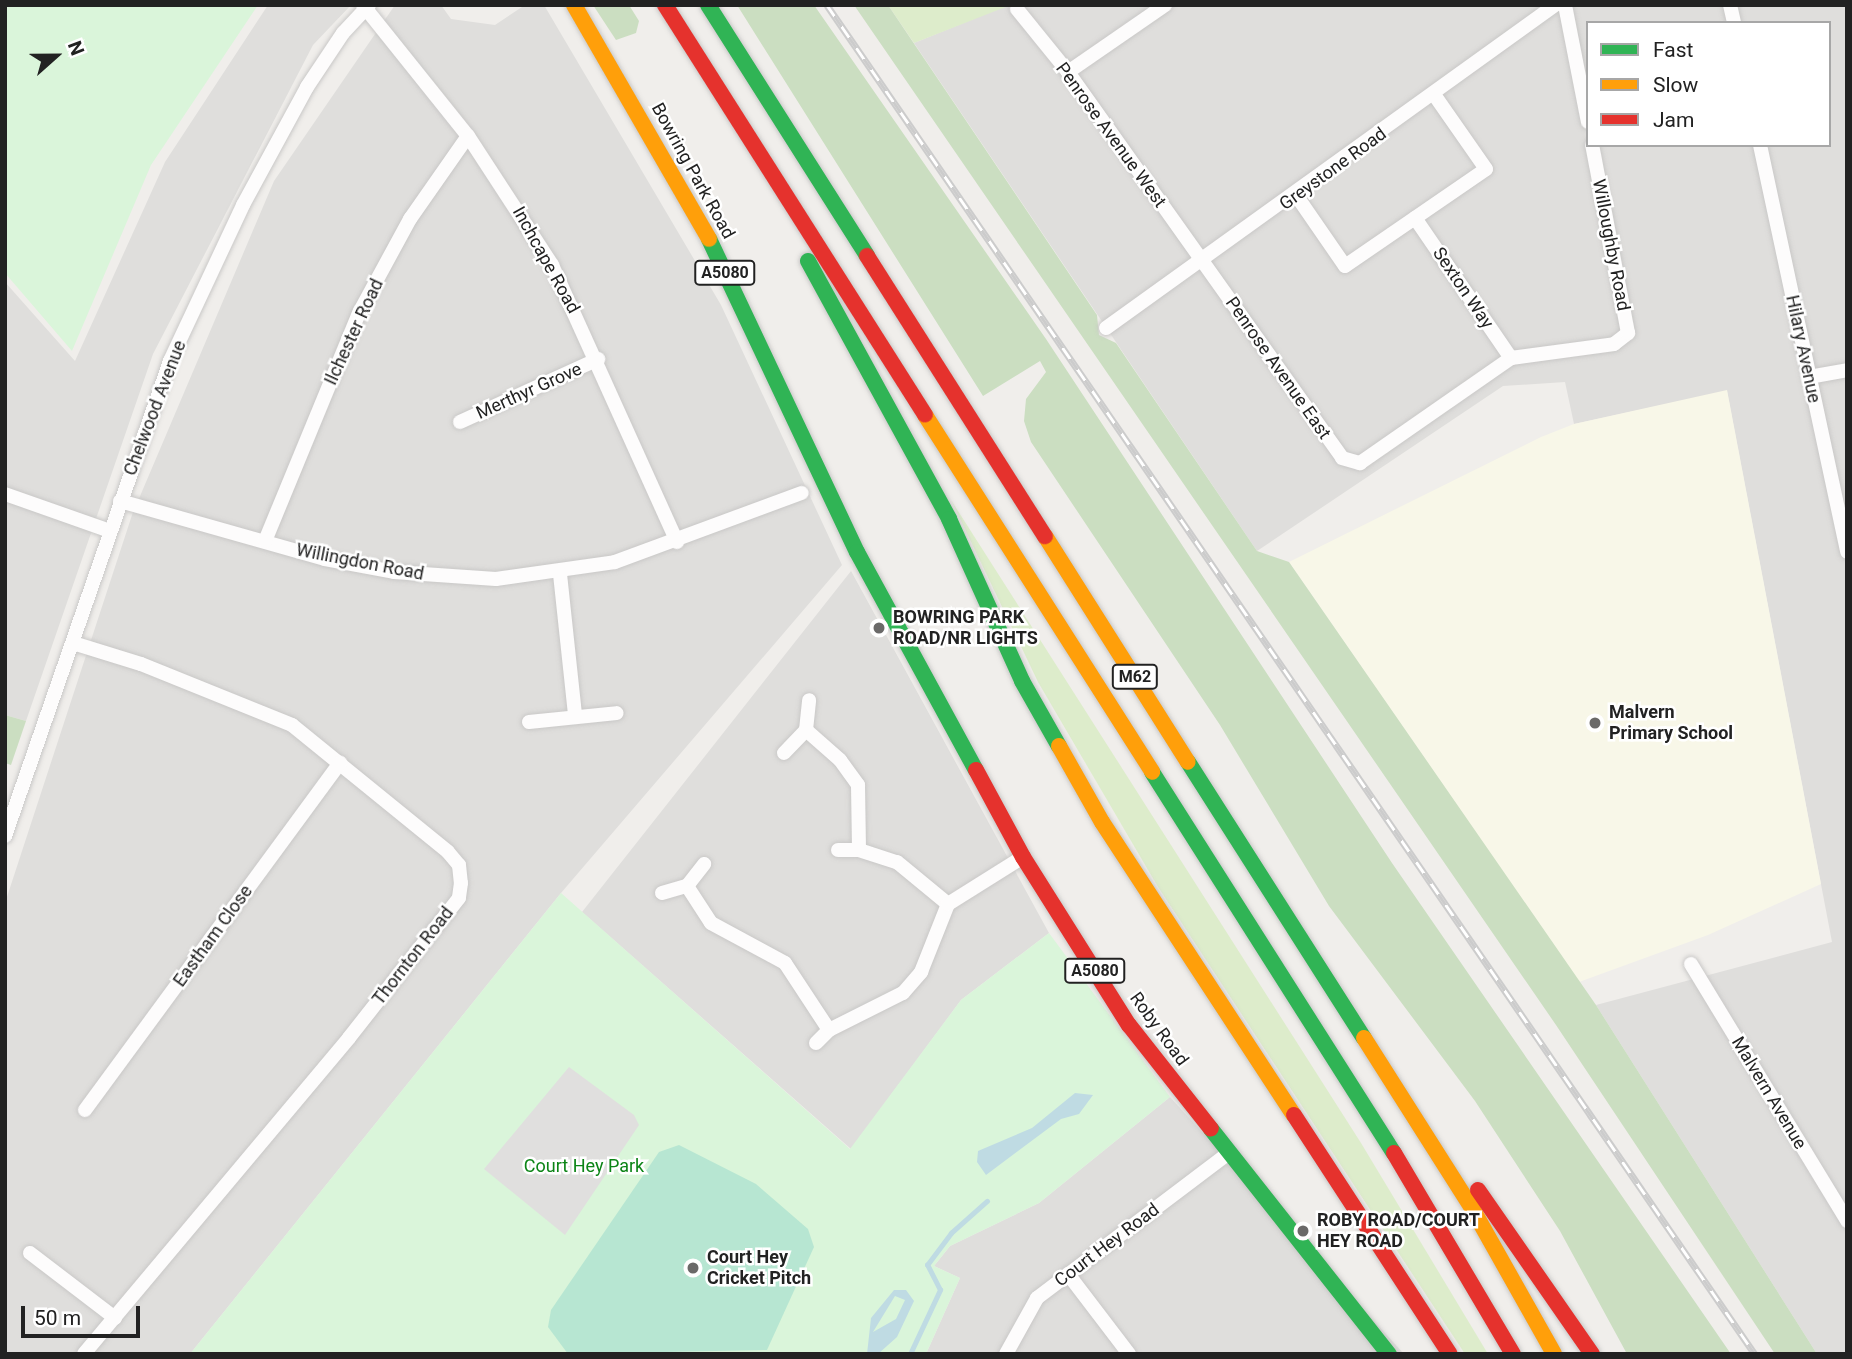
<!DOCTYPE html>
<style>
body{margin:0}
#map{position:relative;width:1852px;height:1359px;overflow:hidden;background:#f0eeeb;font-family:Roboto,sans-serif}
div>[style]{position:absolute}
.residential>*{inset:0;background:#dfdedc}
.education>*{inset:0;background:#f8f7e8}
.grass>*{inset:0;background:#ddeccb}
.forest>*{inset:0;background:#cbdec1}
.park>*{inset:0;background:#daf5da}
.pitch>*{inset:0;background:#b7e6d2}
.parking>*{inset:0;background:#e0dfde}
.water>*{inset:0;background:#bfdbe3}
.stream>*{height:4.5px;margin:-2.25px;padding:0 2.25px;transform-origin:2.25px;border-radius:2.25px;background:#bfdbe3}
.roads{filter:drop-shadow(0 0 2px #c9c8c7) drop-shadow(0 0 2px #c9c8c7)}
.street>*{height:14px;margin:-7px;padding:0 7px;transform-origin:7px;border-radius:7px;background:#fdfcfc}
.fast>*{height:16px;margin:-8px;padding:0 8px;transform-origin:8px;border-radius:8px;background:#30b455}
.slow>*{height:16px;margin:-8px;padding:0 8px;transform-origin:8px;border-radius:8px;background:#ff9f0a}
.jam>*{height:16px;margin:-8px;padding:0 8px;transform-origin:8px;border-radius:8px;background:#e5322d}
.rail>*{height:7px;margin-top:-3.5px;transform-origin:0;background:repeating-linear-gradient(90deg,#fff 0 13px,#ccc 0 26px);box-sizing:border-box;border-block:2px solid #ccc}
.dots>*{width:19px;height:19px;translate:-50% -50%;box-sizing:border-box;border:4px solid #fff;border-radius:50%}
span{translate:-50% -50%;white-space:nowrap;text-align:center;line-height:1.15;-webkit-text-stroke:5px #fff;paint-order:stroke}
.shield-label span{padding:2px 5px;background:#fff;border:2px solid;border-radius:5px;-webkit-text-stroke-width:0}
.shield-label{font-size:16px;color:#222;font-weight:700}
.street-label{font-size:18px;color:#222}
.poi-label{font-size:18px;color:#222;font-weight:700}
.left{translate:0 -50%;text-align:left}
.park-label{font-size:18px;color:#0c8416}
.frame{position:absolute;inset:0;border:7px solid #222;pointer-events:none}
.legend{position:absolute;left:1586px;top:21px;width:245px;height:126px;box-sizing:border-box;background:#fff;border:2px solid #a7a7a7;margin:0;padding:9px 12px;list-style:none;font-size:21px;color:#222}
.legend li{display:flex;align-items:center;gap:14px;height:35px}
.legend b{width:35px;border:2px solid #a7a7a7}
.north{position:absolute;left:21px;top:21px;width:70px;height:70px;-webkit-text-stroke:5px #fff;paint-order:stroke;rotate:69deg;font-size:19px;font-weight:700;line-height:28px;text-align:center;color:#222}
.north::after{content:'';display:block;margin:auto;width:24px;height:32px;background:#222;clip-path:polygon(50% 0,100% 100%,50% 72%,0 100%)}
.scale{position:absolute;left:21px;top:1306px;width:119px;height:32px;box-sizing:border-box;border:4px solid #222;border-top:0;padding-left:9px;font-size:21px;line-height:24px;white-space:nowrap;color:#222;-webkit-text-stroke:5px #fff;paint-order:stroke}
</style>
<div id="map">
<div class="residential">
<i style="clip-path:polygon(268px 5px,351px 5px,313px 45px,153px 354px,26px 721px,5px 715px,5px 282px,75px 361px,165px 162px)"></i>
<i style="clip-path:polygon(395px 5px,441px 5px,451px 19px,495px 25px,525px 5px,544px 5px,721px 305px,842px 565px,561px 893px,190px 1354px,5px 1354px,5px 903px,132px 515px,274px 181px)"></i>
<i style="clip-path:polygon(evenodd,1008px 5px,1847px 5px,1847px 1354px,1817px 1354px,1596px 1005px,1832px 942px,1727px 391px,1574px 424px,1565px 382px,1503px 386px,1257px 551px,914px 43px,1008px 5px,1588px 23px,1829px 23px,1829px 145px,1588px 145px,1588px 23px)"></i>
<i style="clip-path:polygon(851px 571px,1049px 933px,961px 1000px,851px 1149px,582px 912px)"></i>
<i style="clip-path:polygon(1170px 1097px,1404px 1354px,926px 1354px,960px 1278px,934px 1266px,950px 1246px,1039px 1203px)"></i>
</div>
<div class="education">
<i style="clip-path:polygon(1727px 390px,1821px 884px,1708px 935px,1579px 982px,1289px 562px,1541px 437px,1574px 424px)"></i>
</div>
<div class="grass">
<i style="clip-path:polygon(888px 5px,1008px 5px,1008px 6px,914px 43px)"></i>
<i style="clip-path:polygon(951px 500px,1361px 1143px,1488px 1354px,1465px 1354px,1158px 887px,1038px 682px)"></i>
</div>
<div class="forest">
<i style="clip-path:polygon(593px 5px,629px 5px,639px 21px,636px 33px,616px 40px)"></i>
<i style="clip-path:polygon(737px 5px,814px 5px,1046px 339px,1392px 863px,1731px 1354px,1627px 1354px,1560px 1231px,1475px 1101px,1329px 906px,1220px 725px,1031px 442px,1024px 421px,1026px 399px,1046px 372px,1040px 361px,983px 396px)"></i>
<i style="clip-path:polygon(854px 5px,888px 5px,1097px 315px,1099px 335px,1116px 343px,1257px 551px,1289px 562px,1596px 1005px,1817px 1354px,1775px 1354px,1556px 1025px)"></i>
<i style="clip-path:polygon(5px 715px,26px 721px,11px 765px,5px 763px)"></i>
</div>
<div class="park">
<i style="clip-path:polygon(5px 5px,258px 5px,151px 165px,72px 351px,5px 273px)"></i>
<i style="clip-path:polygon(561px 893px,850px 1149px,961px 1000px,1049px 933px,1170px 1097px,1039px 1203px,950px 1246px,934px 1266px,960px 1278px,926px 1354px,190px 1354px)"></i>
</div>
<div class="pitch">
<i style="clip-path:polygon(679px 1145px,756px 1184px,808px 1229px,814px 1247px,767px 1350px,568px 1354px,548px 1327px,551px 1310px,659px 1152px)"></i>
</div>
<div class="parking">
<i style="clip-path:polygon(569px 1067px,634px 1115px,639px 1125px,565px 1235px,484px 1169px)"></i>
</div>
<div class="water">
<i style="clip-path:polygon(1075px 1093px,1093px 1095px,1079px 1114px,1061px 1119px,986px 1175px,977px 1162px,978px 1151px,1032px 1128px)"></i>
<i style="clip-path:polygon(evenodd,894px 1290px,906px 1290px,914px 1301px,897px 1337px,878px 1354px,867px 1354px,871px 1318px,894px 1290px,895px 1296px,905px 1300px,896px 1319px,873px 1332px,895px 1296px)"></i>
</div>
<div class="stream">
<i style="left:910px;top:1354px;width:71px;rotate:-64.9deg"></i>
<i style="left:940px;top:1290px;width:28px;rotate:-117deg"></i>
<i style="left:927px;top:1265px;width:40px;rotate:-53deg"></i>
<i style="left:951px;top:1233px;width:48px;rotate:-41.6deg"></i>
</div>
<div class="roads">
<div class="street">
<i style="left:363px;top:5px;width:168px;rotate:51.3deg"></i>
<i style="left:468px;top:136px;width:154px;rotate:56.9deg"></i>
<i style="left:552px;top:265px;width:304px;rotate:65.7deg"></i>
<i style="left:1565px;top:5px;width:119px;rotate:78.9deg"></i>
<i style="left:1730px;top:5px;width:18px;rotate:77deg"></i>
<i style="left:1017px;top:9px;width:81px;rotate:51deg"></i>
<i style="left:1068px;top:72px;width:473px;rotate:54.6deg"></i>
<i style="left:1342px;top:458px;width:19px;rotate:16deg"></i>
<i style="left:1360px;top:463px;width:184px;rotate:-34.8deg"></i>
<i style="left:1511px;top:358px;width:104px;rotate:-7.7deg"></i>
<i style="left:1614px;top:344px;width:18px;rotate:-38deg"></i>
<i style="left:1628px;top:333px;width:191px;rotate:-100.8deg"></i>
<i style="left:1068px;top:72px;width:118px;rotate:-34.6deg"></i>
<i style="left:1760px;top:145px;width:416px;rotate:77.9deg"></i>
<i style="left:1296px;top:195px;width:86px;rotate:55.4deg"></i>
<i style="left:1345px;top:266px;width:171px;rotate:-34.5deg"></i>
<i style="left:1486px;top:169px;width:89px;rotate:-124.9deg"></i>
<i style="left:1415px;top:218px;width:170px;rotate:55.6deg"></i>
<i style="left:1106px;top:328px;width:553px;rotate:-35.73deg"></i>
<i style="left:1809px;top:377px;width:39px;rotate:-10deg"></i>
<i style="left:460px;top:422px;width:152px;rotate:-24.5deg"></i>
<i style="left:5px;top:494px;width:111px;rotate:19.4deg"></i>
<i style="left:120px;top:501px;width:213px;rotate:15.8deg"></i>
<i style="left:325px;top:559px;width:70px;rotate:10.7deg"></i>
<i style="left:394px;top:572px;width:102px;rotate:3.9deg"></i>
<i style="left:496px;top:579px;width:120px;rotate:-8.1deg"></i>
<i style="left:615px;top:562px;width:199px;rotate:-20.3deg"></i>
<i style="left:265px;top:541px;width:249px;rotate:-67.6deg"></i>
<i style="left:360px;top:311px;width:105px;rotate:-61.5deg"></i>
<i style="left:410px;top:219px;width:101px;rotate:-55.1deg"></i>
<i style="left:560px;top:574px;width:142px;rotate:83.9deg"></i>
<i style="left:73px;top:643px;width:71px;rotate:17.2deg"></i>
<i style="left:141px;top:664px;width:163px;rotate:22deg"></i>
<i style="left:292px;top:725px;width:201px;rotate:39.1deg"></i>
<i style="left:448px;top:852px;width:17px;rotate:50deg"></i>
<i style="left:459px;top:865px;width:18px;rotate:84deg"></i>
<i style="left:461px;top:883px;width:15px;rotate:98deg"></i>
<i style="left:459px;top:898px;width:178px;rotate:128.2deg"></i>
<i style="left:349px;top:1038px;width:412px;rotate:130deg"></i>
<i style="left:529px;top:722px;width:88px;rotate:-5.8deg"></i>
<i style="left:806px;top:730px;width:45px;rotate:41.4deg"></i>
<i style="left:840px;top:760px;width:31px;rotate:54deg"></i>
<i style="left:858px;top:785px;width:65px;rotate:89.1deg"></i>
<i style="left:859px;top:850px;width:40px;rotate:18deg"></i>
<i style="left:897px;top:862px;width:66px;rotate:39.5deg"></i>
<i style="left:806px;top:730px;width:30px;rotate:-84deg"></i>
<i style="left:784px;top:753px;width:32px;rotate:-46deg"></i>
<i style="left:5px;top:836px;width:503px;rotate:-70.84deg"></i>
<i style="left:170px;top:361px;width:172px;rotate:-64.9deg"></i>
<i style="left:243px;top:205px;width:134px;rotate:-61.5deg"></i>
<i style="left:307px;top:87px;width:65px;rotate:-56.3deg"></i>
<i style="left:343px;top:33px;width:38px;rotate:-47deg"></i>
<i style="left:838px;top:850px;width:21px"></i>
<i style="left:687px;top:886px;width:44px;rotate:57deg"></i>
<i style="left:711px;top:923px;width:84px;rotate:28.4deg"></i>
<i style="left:785px;top:963px;width:80px;rotate:56.7deg"></i>
<i style="left:829px;top:1030px;width:83px;rotate:-26.6deg"></i>
<i style="left:903px;top:993px;width:28px;rotate:-49deg"></i>
<i style="left:921px;top:972px;width:73px;rotate:-68.3deg"></i>
<i style="left:948px;top:904px;width:89px;rotate:-32.1deg"></i>
<i style="left:687px;top:886px;width:28px;rotate:-52deg"></i>
<i style="left:662px;top:893px;width:26px;rotate:-16deg"></i>
<i style="left:1691px;top:964px;width:301px;rotate:58.7deg"></i>
<i style="left:816px;top:1043px;width:18px;rotate:-45deg"></i>
<i style="left:85px;top:1110px;width:431px;rotate:-53.7deg"></i>
<i style="left:30px;top:1253px;width:107px;rotate:37.4deg"></i>
<i style="left:1068px;top:1274px;width:101px;rotate:52.7deg"></i>
<i style="left:1006px;top:1354px;width:64px;rotate:-61deg"></i>
<i style="left:1037px;top:1298px;width:241px;rotate:-37.1deg"></i>
</div>
<div class="fast">
<i style="left:708px;top:5px;width:297px;rotate:57.6deg"></i>
<i style="left:709px;top:239px;width:346px;rotate:64.7deg"></i>
<i style="left:857px;top:552px;width:248px;rotate:61.4deg"></i>
<i style="left:808px;top:261px;width:294px;rotate:61.3deg"></i>
<i style="left:949px;top:519px;width:178px;rotate:65.7deg"></i>
<i style="left:1022px;top:681px;width:75px;rotate:60.4deg"></i>
<i style="left:1188px;top:762px;width:327px;rotate:57.5deg"></i>
<i style="left:1152px;top:772px;width:451px;rotate:57.6deg"></i>
<i style="left:1211px;top:1129px;width:287px;rotate:51.7deg"></i>
</div>
<div class="slow">
<i style="left:574px;top:5px;width:270px;rotate:60deg"></i>
<i style="left:925px;top:415px;width:423px;rotate:57.5deg"></i>
<i style="left:1045px;top:536px;width:267px;rotate:57.7deg"></i>
<i style="left:1059px;top:746px;width:87px;rotate:60.5deg"></i>
<i style="left:1102px;top:822px;width:350px;rotate:56.8deg"></i>
<i style="left:1364px;top:1038px;width:204px;rotate:57.6deg"></i>
<i style="left:1473px;top:1210px;width:165px;rotate:60.6deg"></i>
</div>
<div class="jam">
<i style="left:665px;top:5px;width:485px;rotate:57.6deg"></i>
<i style="left:867px;top:256px;width:332px;rotate:57.6deg"></i>
<i style="left:976px;top:770px;width:99px;rotate:61.6deg"></i>
<i style="left:1023px;top:857px;width:199px;rotate:57.8deg"></i>
<i style="left:1129px;top:1025px;width:132px;rotate:51.7deg"></i>
<i style="left:1294px;top:1115px;width:285px;rotate:56.9deg"></i>
<i style="left:1394px;top:1153px;width:234px;rotate:59.4deg"></i>
<i style="left:1478px;top:1190px;width:200px;rotate:55.2deg"></i>
</div>
</div>
<div class="rail">
<i style="left:827px;top:5px;width:1637px;rotate:55.48deg"></i>
</div>
<div class="dots">
<i style="left:879px;top:628px;background:#6a6968"></i>
<i style="left:1595px;top:723px;background:#6a6968"></i>
<i style="left:1303px;top:1231px;background:#6a6968"></i>
<i style="left:693px;top:1268px;background:#6a6968"></i>
</div>
<div class="shield-label">
<span style="left:725px;top:273px">A5080</span>
<span style="left:1135px;top:677px">M62</span>
<span style="left:1095px;top:971px">A5080</span>
</div>
<div class="street-label">
<span style="left:1111px;top:135px;rotate:54deg">Penrose Avenue West</span>
<span style="left:1333px;top:169px;rotate:-36deg">Greystone Road</span>
<span style="left:693px;top:171px;rotate:61deg">Bowring Park Road</span>
<span style="left:1611px;top:245px;rotate:79deg">Willoughby Road</span>
<span style="left:546px;top:260px;rotate:61deg">Inchcape Road</span>
<span style="left:1463px;top:288px;rotate:56deg">Sexton Way</span>
<span style="left:354px;top:332px;rotate:-65deg">Ilchester Road</span>
<span style="left:1803px;top:349px;rotate:78deg">Hilary Avenue</span>
<span style="left:1278px;top:368px;rotate:55deg">Penrose Avenue East</span>
<span style="left:529px;top:391px;rotate:-24deg">Merthyr Grove</span>
<span style="left:155px;top:408px;rotate:-69deg">Chelwood Avenue</span>
<span style="left:360px;top:562px;rotate:11deg">Willingdon Road</span>
<span style="left:213px;top:936px;rotate:-54deg">Eastham Close</span>
<span style="left:413px;top:956px;rotate:-52deg">Thornton Road</span>
<span style="left:1159px;top:1029px;rotate:54deg">Roby Road</span>
<span style="left:1769px;top:1093px;rotate:59deg">Malvern Avenue</span>
<span style="left:1107px;top:1245px;rotate:-37deg">Court Hey Road</span>
</div>
<div class="poi-label">
<span class="left" style="left:893px;top:628px">BOWRING PARK<br>ROAD/NR LIGHTS</span>
<span class="left" style="left:1609px;top:723px">Malvern<br>Primary School</span>
<span class="left" style="left:1317px;top:1231px">ROBY ROAD/COURT<br>HEY ROAD</span>
<span class="left" style="left:707px;top:1268px">Court Hey<br>Cricket Pitch</span>
</div>
<div class="park-label">
<span style="left:584px;top:1166px">Court Hey Park</span>
</div>
<div class="frame"></div>
<ul class="legend">
<li><b style="height:9px;background:#30b455"></b>Fast</li>
<li><b style="height:9px;background:#ff9f0a"></b>Slow</li>
<li><b style="height:9px;background:#e5322d"></b>Jam</li>
</ul>
<div class="north">N</div>
<div class="scale">50 m</div>
</div>
